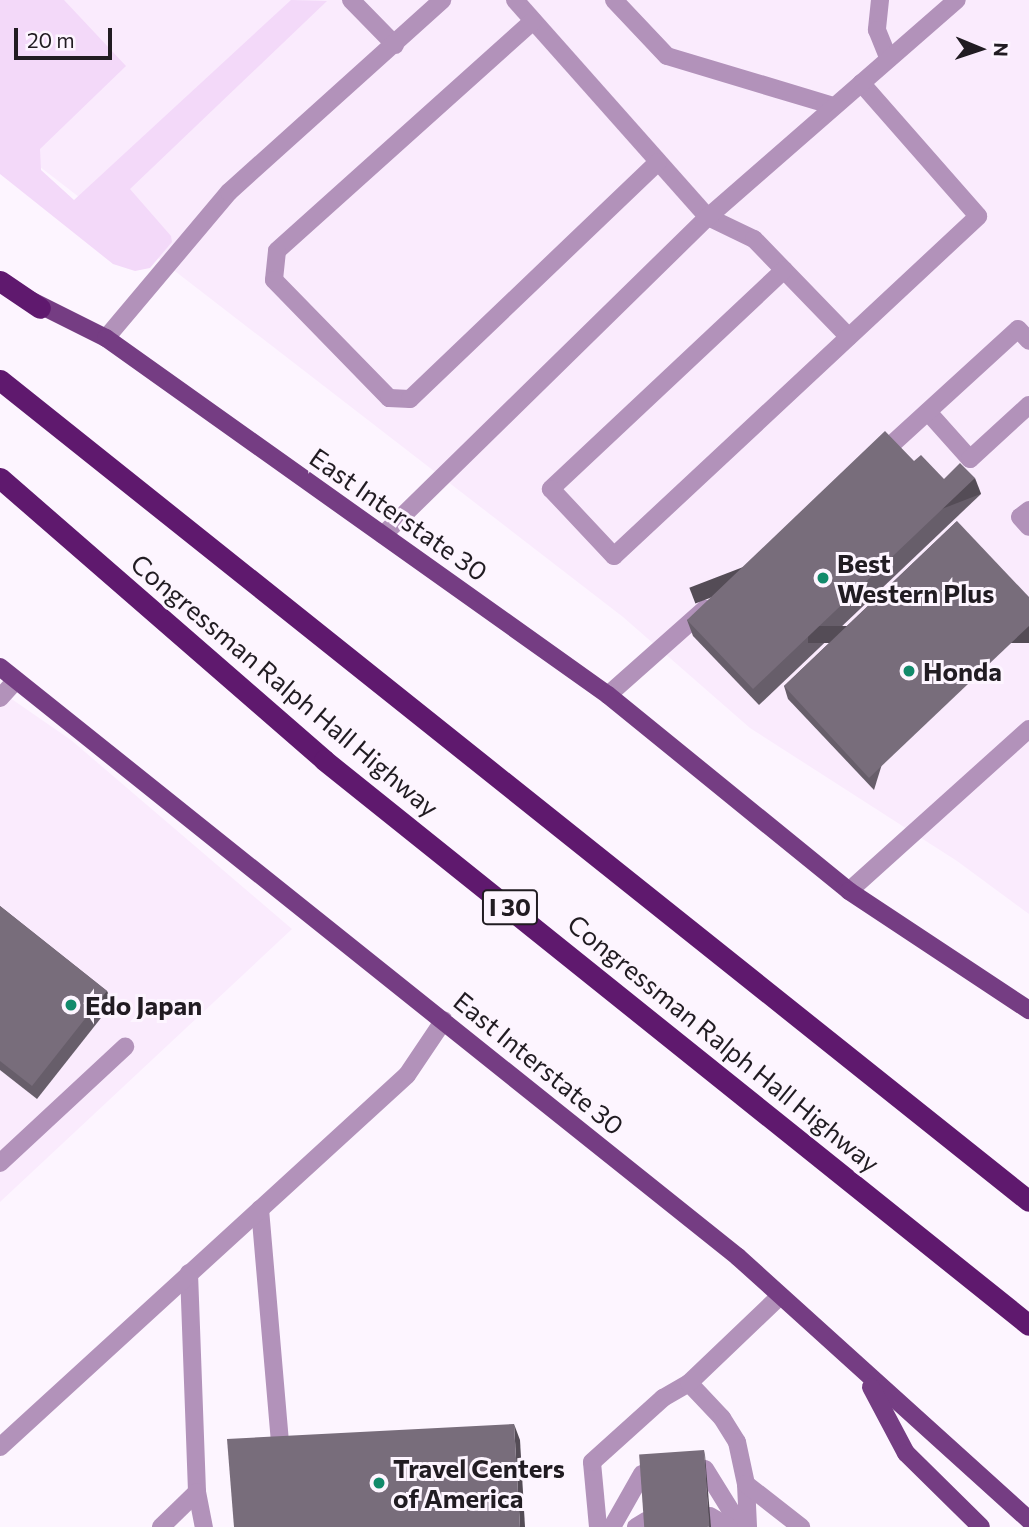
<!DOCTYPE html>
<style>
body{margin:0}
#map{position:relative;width:1029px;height:1527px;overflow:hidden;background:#fdf5ff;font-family:Commissioner,sans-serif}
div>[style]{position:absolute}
.built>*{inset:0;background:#faebfd}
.green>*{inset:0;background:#f3d9f9}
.minor>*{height:18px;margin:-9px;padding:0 9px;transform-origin:9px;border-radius:9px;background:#b292ba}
.major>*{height:18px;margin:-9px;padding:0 9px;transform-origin:9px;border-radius:9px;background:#753d83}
.highway>*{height:21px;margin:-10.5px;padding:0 10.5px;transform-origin:10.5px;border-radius:10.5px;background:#5f196e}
.wall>*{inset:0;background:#675e6a}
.shaded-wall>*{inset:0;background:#544c56;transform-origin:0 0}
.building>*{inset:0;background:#786d7b;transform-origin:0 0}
.dots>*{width:19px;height:19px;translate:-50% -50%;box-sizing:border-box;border:4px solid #fdf5ff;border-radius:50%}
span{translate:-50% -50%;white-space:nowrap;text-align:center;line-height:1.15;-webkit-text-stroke:6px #fdf5ff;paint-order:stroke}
.shield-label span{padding:2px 5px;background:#fdf5ff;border:2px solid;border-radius:5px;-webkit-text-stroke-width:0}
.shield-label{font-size:24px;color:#211c22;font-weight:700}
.street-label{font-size:26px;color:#211c22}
.poi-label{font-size:26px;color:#211c22;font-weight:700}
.left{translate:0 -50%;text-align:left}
.north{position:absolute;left:945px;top:14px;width:70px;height:70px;-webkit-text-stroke:5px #fdf5ff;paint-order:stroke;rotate:92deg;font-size:19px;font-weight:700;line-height:28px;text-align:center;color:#211c22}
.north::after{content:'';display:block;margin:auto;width:24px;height:32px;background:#211c22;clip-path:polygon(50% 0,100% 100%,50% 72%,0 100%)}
.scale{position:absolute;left:14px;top:28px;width:98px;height:32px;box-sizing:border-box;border:4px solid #211c22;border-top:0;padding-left:9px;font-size:21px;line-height:24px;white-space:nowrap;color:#211c22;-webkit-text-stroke:5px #fdf5ff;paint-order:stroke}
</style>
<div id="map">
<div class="built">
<i style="clip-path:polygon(0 0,1029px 0,1029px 914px,957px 861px,750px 728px,623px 617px,0 136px)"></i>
<i style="clip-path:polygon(0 691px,71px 740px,292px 929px,0 1202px)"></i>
</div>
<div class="green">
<i style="clip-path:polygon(0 0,64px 0,126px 66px,40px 149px,41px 170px,74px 200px,291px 0,327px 1px,130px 189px,171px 236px,172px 242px,150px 268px,135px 271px,113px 264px,0 174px)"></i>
</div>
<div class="minor">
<i style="left:351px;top:0;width:63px;rotate:45.6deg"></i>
<i style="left:515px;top:0;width:290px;rotate:48.4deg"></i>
<i style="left:708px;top:217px;width:51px;rotate:25.6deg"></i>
<i style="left:754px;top:239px;width:136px;rotate:45.9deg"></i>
<i style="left:614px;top:0;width:77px;rotate:46.6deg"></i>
<i style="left:667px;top:56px;width:174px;rotate:16.7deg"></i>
<i style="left:880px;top:0;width:30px;rotate:96deg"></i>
<i style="left:877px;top:30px;width:31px;rotate:68deg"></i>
<i style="left:533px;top:21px;width:344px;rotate:138.1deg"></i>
<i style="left:277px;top:251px;width:29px;rotate:96deg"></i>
<i style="left:274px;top:280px;width:165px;rotate:45.7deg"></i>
<i style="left:389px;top:398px;width:21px;rotate:3deg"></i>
<i style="left:410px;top:399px;width:343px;rotate:-43.7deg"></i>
<i style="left:784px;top:270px;width:320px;rotate:136.8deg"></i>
<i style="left:551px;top:489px;width:92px;rotate:46.8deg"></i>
<i style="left:614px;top:556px;width:498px;rotate:-43deg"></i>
<i style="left:978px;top:216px;width:177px;rotate:-131.3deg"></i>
<i style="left:106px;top:338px;width:191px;rotate:-49.9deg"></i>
<i style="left:229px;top:192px;width:287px;rotate:-42deg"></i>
<i style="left:928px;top:412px;width:63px;rotate:48.2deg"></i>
<i style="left:970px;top:459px;width:80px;rotate:-42.5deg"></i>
<i style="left:879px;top:456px;width:188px;rotate:-42.4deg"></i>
<i style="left:1018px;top:329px;width:16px;rotate:47deg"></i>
<i style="left:1029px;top:510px;width:11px;rotate:142deg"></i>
<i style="left:1020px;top:517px;width:13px;rotate:48deg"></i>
<i style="left:383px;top:535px;width:455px;rotate:-44.4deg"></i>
<i style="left:708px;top:217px;width:330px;rotate:-41.1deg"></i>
<i style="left:608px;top:695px;width:130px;rotate:-41.6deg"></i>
<i style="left:0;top:698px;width:24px;rotate:-48deg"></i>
<i style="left:849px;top:891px;width:242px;rotate:-42deg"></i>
<i style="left:0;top:1163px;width:171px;rotate:-42.9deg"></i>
<i style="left:260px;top:1209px;width:244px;rotate:85.1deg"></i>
<i style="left:189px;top:1273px;width:219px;rotate:87.9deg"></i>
<i style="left:197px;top:1492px;width:36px;rotate:79deg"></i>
<i style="left:689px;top:1383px;width:48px;rotate:46.7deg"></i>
<i style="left:722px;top:1418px;width:28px;rotate:58deg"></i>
<i style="left:737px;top:1442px;width:43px;rotate:77.9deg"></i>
<i style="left:746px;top:1484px;width:43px;rotate:87.3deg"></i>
<i style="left:0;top:1447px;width:551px;rotate:-42.43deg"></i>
<i style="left:407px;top:1075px;width:66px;rotate:-56.1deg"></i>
<i style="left:705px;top:1469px;width:68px;rotate:58.2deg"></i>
<i style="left:746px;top:1484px;width:70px;rotate:38deg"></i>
<i style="left:710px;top:1516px;width:22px;rotate:30deg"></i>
<i style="left:161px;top:1527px;width:50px;rotate:-44.2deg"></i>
<i style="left:598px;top:1527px;width:65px;rotate:-95.3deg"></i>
<i style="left:592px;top:1462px;width:96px;rotate:-42deg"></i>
<i style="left:663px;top:1398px;width:30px;rotate:-30deg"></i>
<i style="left:689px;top:1383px;width:126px;rotate:-43.7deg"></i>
<i style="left:612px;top:1527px;width:61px;rotate:-60.5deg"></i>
<i style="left:636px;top:1527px;width:12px;rotate:-31deg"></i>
</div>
<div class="major">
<i style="left:30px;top:300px;width:85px;rotate:26.6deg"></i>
<i style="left:106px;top:338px;width:616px;rotate:35.42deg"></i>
<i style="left:608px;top:695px;width:311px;rotate:39.1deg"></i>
<i style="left:849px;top:891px;width:216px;rotate:33.5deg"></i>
<i style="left:0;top:667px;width:945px;rotate:38.64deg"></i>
<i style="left:738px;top:1257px;width:392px;rotate:42.1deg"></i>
<i style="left:871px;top:1387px;width:75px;rotate:62.1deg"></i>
<i style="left:906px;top:1453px;width:105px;rotate:44.6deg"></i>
</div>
<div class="highway">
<i style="left:0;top:281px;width:48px;rotate:34deg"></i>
<i style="left:0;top:380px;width:1316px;rotate:38.59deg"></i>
<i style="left:0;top:478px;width:430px;rotate:41deg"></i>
<i style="left:324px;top:760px;width:903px;rotate:38.71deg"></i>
</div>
<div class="wall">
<i style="clip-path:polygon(944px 479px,981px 494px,759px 705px,693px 636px,687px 620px)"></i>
<i style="clip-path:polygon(957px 521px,874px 790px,788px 699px,784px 686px)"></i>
<i style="clip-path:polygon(0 906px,107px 991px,112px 1004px,37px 1099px,0 1070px)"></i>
</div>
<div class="shaded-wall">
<i style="left:975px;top:478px;width:17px;height:306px;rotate:69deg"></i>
<i style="left:1029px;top:626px;width:17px;height:221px;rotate:90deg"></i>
<i style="left:107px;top:991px;width:14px;height:121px;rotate:69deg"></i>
<i style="clip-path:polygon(514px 1424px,520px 1440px,525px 1527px,520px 1527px)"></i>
<i style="clip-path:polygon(704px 1450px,705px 1455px,711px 1527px,709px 1527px)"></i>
</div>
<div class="building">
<i style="clip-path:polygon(885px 431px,914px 461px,921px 455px,944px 479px,960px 463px,975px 478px,753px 689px,687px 620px)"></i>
<i style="clip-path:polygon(957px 521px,1029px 597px,1029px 626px,869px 778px,784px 686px)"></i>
<i style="clip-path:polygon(0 906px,107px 991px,32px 1086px,0 1061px)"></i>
<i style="clip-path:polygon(514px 1424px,520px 1527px,234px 1527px,227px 1439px)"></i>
<i style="left:704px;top:1450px;width:77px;height:65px;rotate:86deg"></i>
</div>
<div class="dots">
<i style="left:823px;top:578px;background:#128a6b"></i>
<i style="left:909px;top:671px;background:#128a6b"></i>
<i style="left:71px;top:1005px;background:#128a6b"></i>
<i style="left:379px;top:1483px;background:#128a6b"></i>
</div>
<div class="shield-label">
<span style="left:510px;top:907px">I 30</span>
</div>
<div class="street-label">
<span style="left:399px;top:514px;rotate:35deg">East Interstate 30</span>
<span style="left:285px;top:685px;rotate:40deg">Congressman Ralph Hall Highway</span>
<span style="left:724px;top:1043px;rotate:39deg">Congressman Ralph Hall Highway</span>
<span style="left:539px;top:1063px;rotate:39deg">East Interstate 30</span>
</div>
<div class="poi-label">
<span class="left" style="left:837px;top:578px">Best<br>Western Plus</span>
<span class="left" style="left:923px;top:671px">Honda</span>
<span class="left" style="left:85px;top:1005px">Edo Japan</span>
<span class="left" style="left:393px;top:1483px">Travel Centers<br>of America</span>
</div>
<div class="north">N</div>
<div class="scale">20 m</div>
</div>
